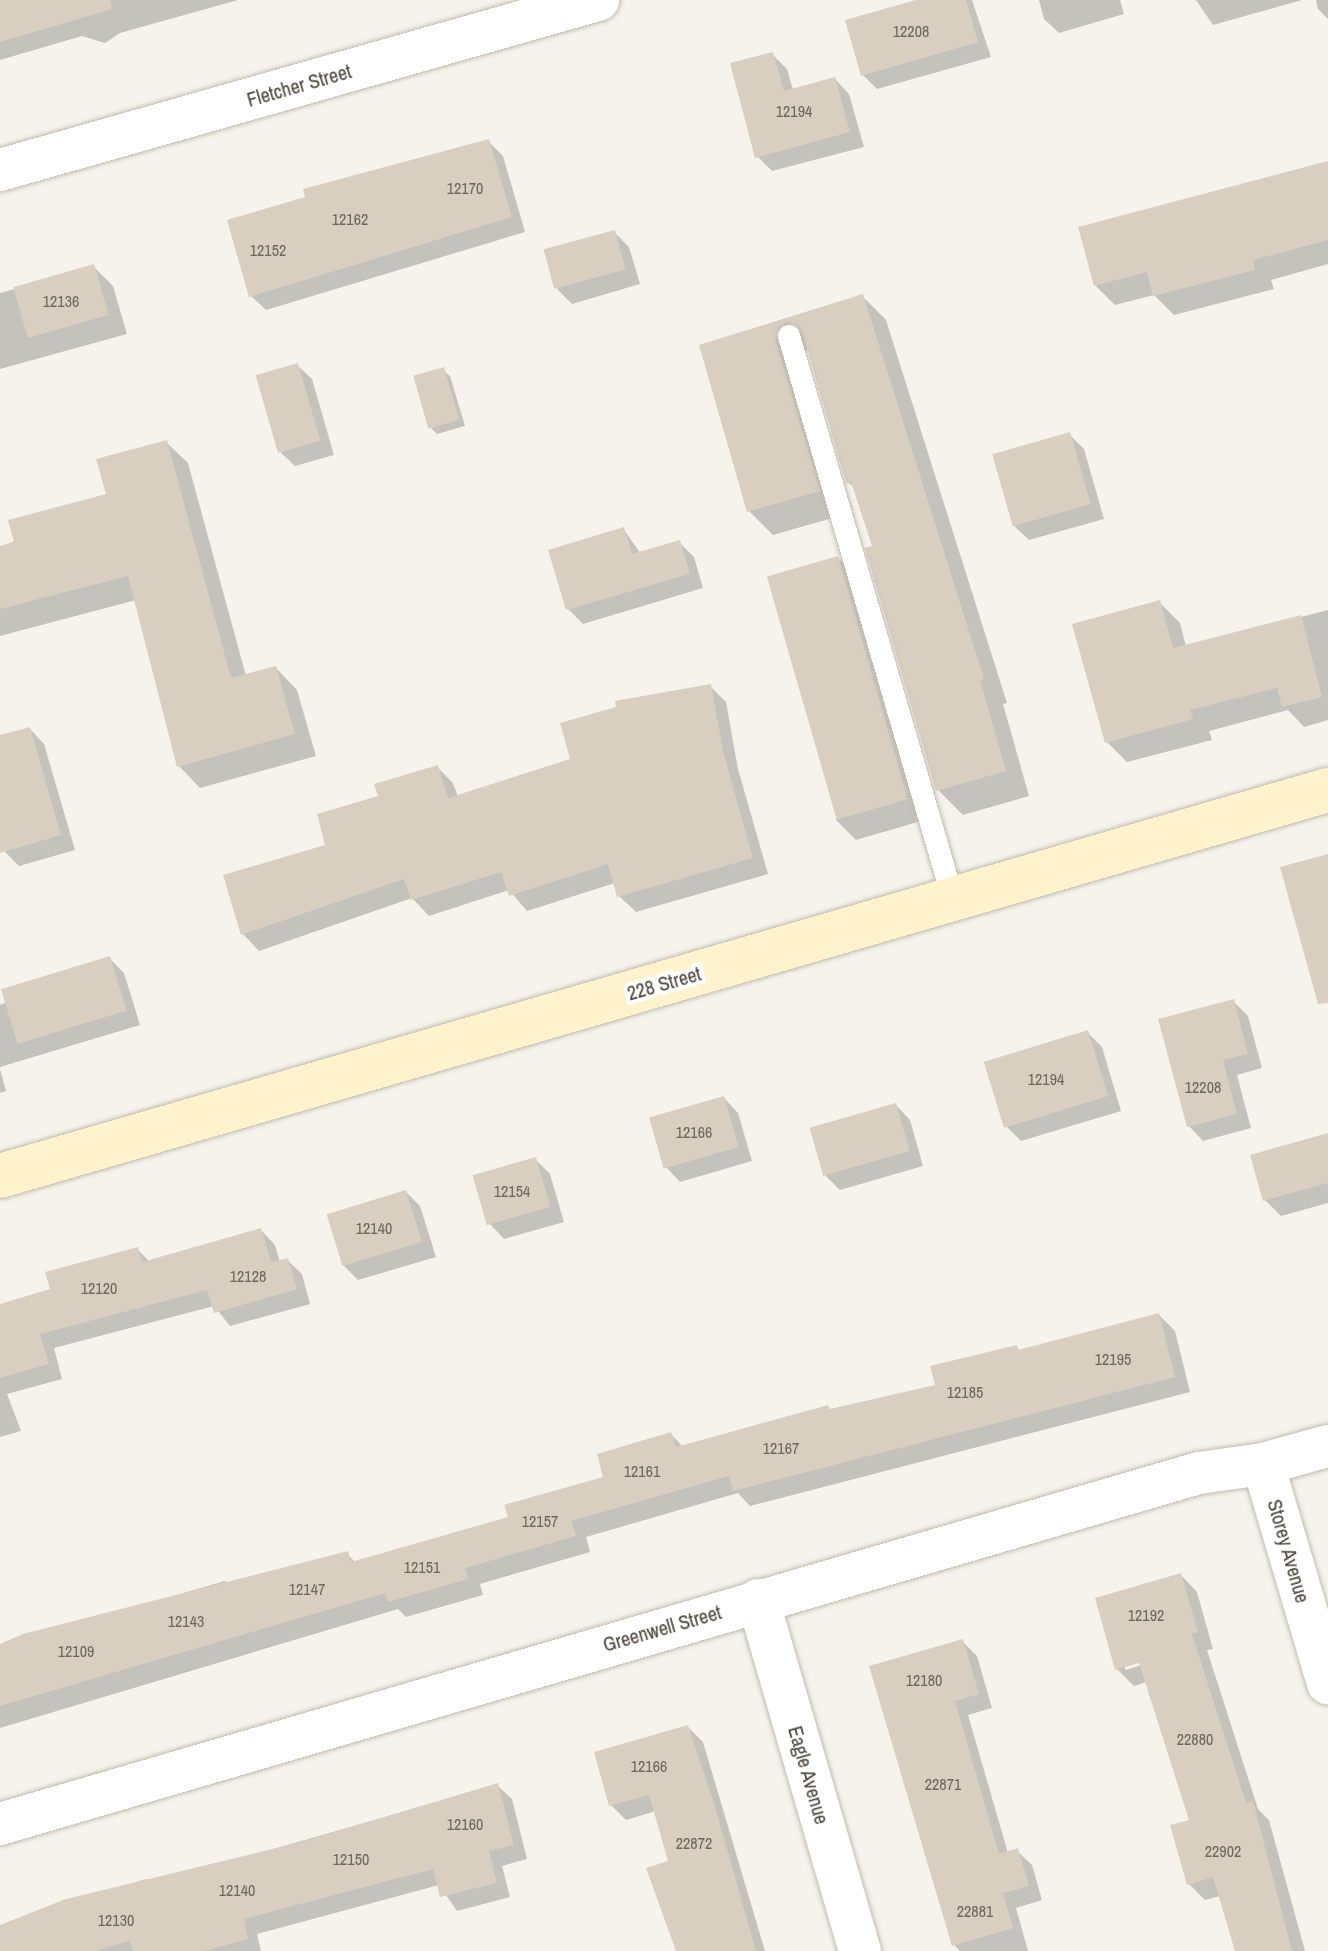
<!DOCTYPE html>
<style>
body{margin:0}
#map{position:relative;width:1328px;height:1951px;overflow:hidden;background:#f6f3ec;font-family:"Archivo Narrow",sans-serif}
div>[style]{position:absolute}
.shadow>*{inset:0;background:#0003}
.building>*{inset:0;background:#d8cfc1;transform-origin:0 0}
.roads{filter:drop-shadow(0 0 2px #c2bbae) drop-shadow(0 0 2px #c2bbae)}
.lane>*{height:22px;margin:-11px;padding:0 11px;transform-origin:11px;border-radius:11px;background:#fff}
.street>*{height:42px;margin:-21px;padding:0 21px;transform-origin:21px;border-radius:21px;background:#fff}
.secondary>*{height:44px;margin:-22px;padding:0 22px;transform-origin:22px;border-radius:22px;background:#fff3cd}
span{translate:-50% -50%;white-space:nowrap;text-align:center;line-height:1.15;-webkit-text-stroke:8px #fff;paint-order:stroke}
.number-label{font-size:16px;color:#6e675b}
.number-label span{-webkit-text-stroke-width:0}
.street-label{font-size:20px;color:#4b4439}
</style>
<div id="map">
<div class="shadow">
<i style="clip-path:polygon(0 0,238px 0,120px 33px,105px 43px,82px 36px,0 60px)"></i>
<i style="clip-path:polygon(923px 0,972px 0,991px 57px,877px 89px,863px 75px)"></i>
<i style="clip-path:polygon(1039px 0,1120px 0,1124px 14px,1059px 33px,1044px 19px)"></i>
<i style="clip-path:polygon(1196px 0,1302px 0,1213px 25px)"></i>
<i style="clip-path:polygon(1316px 0,1328px 0,1328px 19px,1318px 9px)"></i>
<i style="clip-path:polygon(772px 54px,787px 69px,793px 90px,835px 79px,849px 94px,864px 147px,772px 171px,757px 156px)"></i>
<i style="clip-path:polygon(489px 142px,503px 156px,525px 232px,266px 310px,251px 296px,308px 199px)"></i>
<i style="clip-path:polygon(1328px 163px,1328px 264px,1271px 280px,1274px 289px,1174px 315px,1154px 295px,1115px 305px,1095px 285px)"></i>
<i style="clip-path:polygon(614px 232px,629px 247px,640px 284px,572px 304px,557px 289px)"></i>
<i style="clip-path:polygon(94px 267px,113px 286px,127px 334px,0 369px,0 293px)"></i>
<i style="clip-path:polygon(862px 296px,886px 320px,1007px 703px,1003px 704px,1029px 796px,963px 815px,938px 790px,874px 548px,856px 490px,848px 482px,808px 348px,799px 365px,843px 515px,773px 535px,749px 511px,702px 347px)"></i>
<i style="clip-path:polygon(297px 365px,312px 379px,334px 455px,295px 466px,280px 452px)"></i>
<i style="clip-path:polygon(443px 370px,450px 376px,465px 426px,437px 434px,430px 427px)"></i>
<i style="clip-path:polygon(1069px 434px,1084px 449px,1104px 519px,1029px 540px,1014px 526px)"></i>
<i style="clip-path:polygon(166px 442px,188px 463px,246px 676px,276px 668px,297px 690px,316px 756px,200px 788px,179px 766px,136px 600px,0 636px,0 548px,108px 496px)"></i>
<i style="clip-path:polygon(624px 530px,641px 554px,679px 542px,694px 557px,703px 588px,583px 624px,568px 609px)"></i>
<i style="clip-path:polygon(838px 558px,858px 578px,928px 819px,856px 840px,836px 820px)"></i>
<i style="clip-path:polygon(1159px 602px,1180px 623px,1186px 647px,1328px 610px,1328px 720px,1304px 727px,1288px 710px,1209px 731px,1212px 740px,1127px 762px,1107px 742px)"></i>
<i style="clip-path:polygon(710px 686px,726px 702px,738px 769px,768px 874px,636px 912px,619px 896px,615px 883px,527px 911px,509px 890px,429px 916px,412px 898px,259px 951px,243px 934px,380px 798px,437px 767px,453px 783px,458px 797px,573px 760px)"></i>
<i style="clip-path:polygon(30px 729px,44px 744px,75px 850px,19px 866px,4px 851px,0 837px,0 738px)"></i>
<i style="clip-path:polygon(110px 959px,124px 973px,140px 1025px,0 1067px,0 1005px)"></i>
<i style="clip-path:polygon(1234px 1002px,1248px 1016px,1262px 1068px,1237px 1075px,1251px 1128px,1203px 1141px,1189px 1126px)"></i>
<i style="clip-path:polygon(1087px 1032px,1102px 1047px,1121px 1111px,1021px 1141px,1006px 1126px)"></i>
<i style="clip-path:polygon(0 1069px,6px 1091px,0 1093px)"></i>
<i style="clip-path:polygon(724px 1098px,738px 1113px,752px 1161px,680px 1182px,666px 1167px)"></i>
<i style="clip-path:polygon(896px 1105px,910px 1120px,923px 1166px,840px 1190px,825px 1175px)"></i>
<i style="clip-path:polygon(1328px 1135px,1328px 1203px,1281px 1216px,1265px 1200px)"></i>
<i style="clip-path:polygon(535px 1159px,550px 1174px,564px 1222px,504px 1239px,490px 1224px)"></i>
<i style="clip-path:polygon(406px 1192px,420px 1206px,436px 1257px,358px 1280px,343px 1265px)"></i>
<i style="clip-path:polygon(261px 1230px,275px 1245px,280px 1262px,287px 1260px,302px 1274px,310px 1304px,230px 1326px,214px 1306px,54px 1348px,62px 1379px,7px 1394px,21px 1431px,0 1437px,0 1306px,52px 1291px,137px 1249px,150px 1262px)"></i>
<i style="clip-path:polygon(1159px 1315px,1175px 1331px,1190px 1392px,750px 1506px,738px 1493px,586px 1537px,590px 1552px,480px 1584px,483px 1595px,406px 1617px,398px 1609px,0 1728px,0 1646px,225px 1581px,231px 1587px,347px 1554px,356px 1563px,510px 1518px,606px 1478px,671px 1434px,683px 1447px,937px 1386px,1016px 1347px,1021px 1351px)"></i>
<i style="clip-path:polygon(evenodd,1181px 1575px,1197px 1592px,1213px 1649px,1207px 1650px,1258px 1809px,1269px 1820px,1305px 1951px,1235px 1951px,1220px 1896px,1205px 1900px,1189px 1884px,1192px 1821px,1147px 1682px,1134px 1686px,1117px 1669px,1181px 1575px,1148px 1659px,1149px 1663px,1125px 1670px,1125px 1665px,1148px 1659px)"></i>
<i style="clip-path:polygon(963px 1642px,977px 1656px,992px 1708px,968px 1715px,1008px 1853px,1017px 1851px,1032px 1865px,1042px 1900px,1016px 1908px,1028px 1951px,960px 1951px,954px 1945px,872px 1668px)"></i>
<i style="clip-path:polygon(688px 1727px,703px 1742px,765px 1951px,677px 1951px,671px 1863px,656px 1811px,626px 1820px,611px 1805px)"></i>
<i style="clip-path:polygon(497px 1785px,512px 1799px,527px 1859px,502px 1866px,510px 1897px,457px 1911px,439px 1885px,257px 1934px,261px 1951px,0 1951px,0 1927px,146px 1879px,151px 1884px)"></i>
</div>
<div class="building">
<i style="clip-path:polygon(0 0,110px 0,112px 9px,0 42px)"></i>
<i style="clip-path:polygon(916px 0,966px 0,978px 42px,861px 76px,845px 20px)"></i>
<i style="clip-path:polygon(773px 52px,784px 91px,835px 77px,850px 132px,755px 158px,730px 63px)"></i>
<i style="clip-path:polygon(489px 139px,512px 217px,249px 297px,227px 220px,305px 197px,303px 189px)"></i>
<i style="clip-path:polygon(1328px 161px,1328px 240px,1253px 260px,1255px 270px,1153px 296px,1147px 272px,1094px 286px,1078px 227px)"></i>
<i style="left:615px;top:230px;width:41px;height:74px;rotate:75deg"></i>
<i style="left:94px;top:264px;width:53px;height:84px;rotate:74deg"></i>
<i style="clip-path:polygon(863px 294px,984px 679px,980px 680px,1006px 771px,936px 791px,865px 548px,872px 546px,851px 482px,846px 483px,802px 331px,786px 322px,775px 339px,820px 491px,747px 512px,699px 345px)"></i>
<i style="left:298px;top:363px;width:81px;height:44px;rotate:74deg"></i>
<i style="left:444px;top:367px;width:55px;height:32px;rotate:74deg"></i>
<i style="left:1070px;top:432px;width:75px;height:81px;rotate:74deg"></i>
<i style="clip-path:polygon(167px 440px,231px 678px,276px 666px,295px 734px,177px 767px,128px 576px,0 609px,0 546px,14px 542px,8px 520px,106px 494px,96px 459px)"></i>
<i style="clip-path:polygon(624px 527px,632px 554px,680px 540px,690px 574px,566px 610px,548px 550px)"></i>
<i style="left:838px;top:556px;width:253px;height:74px;rotate:74deg"></i>
<i style="clip-path:polygon(1160px 600px,1173px 648px,1301px 615px,1322px 697px,1282px 707px,1277px 688px,1190px 710px,1193px 719px,1105px 743px,1072px 624px)"></i>
<i style="clip-path:polygon(711px 684px,723px 751px,753px 858px,617px 897px,608px 864px,509px 896px,501px 872px,411px 900px,404px 879px,241px 935px,223px 875px,325px 845px,317px 814px,378px 796px,374px 784px,438px 765px,448px 798px,570px 759px,560px 723px,616px 707px,615px 701px)"></i>
<i style="clip-path:polygon(30px 727px,61px 835px,0 853px,0 735px)"></i>
<i style="clip-path:polygon(1328px 854px,1328px 1003px,1318px 1004px,1280px 867px)"></i>
<i style="left:110px;top:956px;width:57px;height:114px;rotate:73deg"></i>
<i style="clip-path:polygon(1234px 999px,1248px 1054px,1223px 1060px,1237px 1114px,1187px 1127px,1158px 1019px)"></i>
<i style="left:1088px;top:1030px;width:69px;height:109px;rotate:73deg"></i>
<i style="left:724px;top:1096px;width:53px;height:78px;rotate:74deg"></i>
<i style="left:896px;top:1103px;width:50px;height:90px;rotate:74deg"></i>
<i style="clip-path:polygon(1328px 1133px,1328px 1183px,1263px 1201px,1250px 1155px)"></i>
<i style="left:536px;top:1157px;width:52px;height:66px;rotate:74deg"></i>
<i style="left:406px;top:1190px;width:54px;height:83px;rotate:73deg"></i>
<i style="clip-path:polygon(261px 1228px,271px 1262px,288px 1258px,297px 1289px,214px 1313px,207px 1290px,40px 1334px,49px 1364px,0 1378px,0 1304px,50px 1289px,45px 1272px,138px 1247px,142px 1262px)"></i>
<i style="clip-path:polygon(1159px 1313px,1175px 1377px,733px 1491px,729px 1476px,571px 1521px,576px 1536px,465px 1568px,468px 1579px,388px 1602px,385px 1593px,0 1706px,0 1644px,23px 1634px,348px 1551px,351px 1562px,508px 1517px,504px 1505px,603px 1477px,597px 1454px,671px 1432px,676px 1447px,828px 1405px,830px 1409px,935px 1385px,930px 1366px,1017px 1345px,1018px 1350px)"></i>
<i style="clip-path:polygon(1181px 1573px,1198px 1632px,1192px 1634px,1246px 1803px,1253px 1801px,1292px 1951px,1235px 1951px,1213px 1877px,1187px 1885px,1170px 1825px,1189px 1820px,1139px 1663px,1115px 1670px,1095px 1598px)"></i>
<i style="clip-path:polygon(963px 1639px,979px 1694px,955px 1701px,999px 1854px,1018px 1848px,1029px 1886px,1003px 1893px,1013px 1928px,952px 1946px,869px 1666px)"></i>
<i style="clip-path:polygon(688px 1725px,715px 1807px,756px 1951px,676px 1951px,646px 1868px,668px 1861px,649px 1795px,609px 1806px,594px 1752px)"></i>
<i style="clip-path:polygon(498px 1783px,514px 1845px,489px 1851px,497px 1883px,440px 1897px,433px 1869px,244px 1919px,248px 1939px,204px 1951px,133px 1951px,130px 1941px,95px 1951px,0 1951px,0 1925px,66px 1899px,301px 1842px)"></i>
</div>
<div class="roads">
<div class="lane">
<i style="left:789px;top:336px;width:586px;rotate:73.76deg"></i>
</div>
<div class="street">
<i style="left:0;top:170px;width:622px;rotate:-15.87deg"></i>
<i style="left:1263px;top:1464px;width:229px;rotate:73.5deg"></i>
<i style="left:758px;top:1600px;width:366px;rotate:73.8deg"></i>
<i style="left:0;top:1824px;width:1249px;rotate:-16.32deg"></i>
<i style="left:1199px;top:1473px;width:65px;rotate:-8deg"></i>
<i style="left:1263px;top:1464px;width:67px;rotate:-15.5deg"></i>
</div>
<div class="secondary">
<i style="left:0;top:1176px;width:1383px;rotate:-16.21deg"></i>
</div>
</div>
<div class="number-label">
<span style="left:911px;top:31px">12208</span>
<span style="left:794px;top:111px">12194</span>
<span style="left:465px;top:188px">12170</span>
<span style="left:350px;top:219px">12162</span>
<span style="left:268px;top:250px">12152</span>
<span style="left:61px;top:301px">12136</span>
<span style="left:1046px;top:1079px">12194</span>
<span style="left:1203px;top:1087px">12208</span>
<span style="left:694px;top:1132px">12166</span>
<span style="left:512px;top:1191px">12154</span>
<span style="left:374px;top:1228px">12140</span>
<span style="left:248px;top:1276px">12128</span>
<span style="left:99px;top:1288px">12120</span>
<span style="left:1113px;top:1359px">12195</span>
<span style="left:965px;top:1392px">12185</span>
<span style="left:781px;top:1448px">12167</span>
<span style="left:642px;top:1471px">12161</span>
<span style="left:540px;top:1521px">12157</span>
<span style="left:422px;top:1567px">12151</span>
<span style="left:307px;top:1589px">12147</span>
<span style="left:1146px;top:1615px">12192</span>
<span style="left:186px;top:1621px">12143</span>
<span style="left:76px;top:1651px">12109</span>
<span style="left:924px;top:1680px">12180</span>
<span style="left:1195px;top:1739px">22880</span>
<span style="left:649px;top:1766px">12166</span>
<span style="left:943px;top:1784px">22871</span>
<span style="left:465px;top:1824px">12160</span>
<span style="left:694px;top:1843px">22872</span>
<span style="left:1223px;top:1851px">22902</span>
<span style="left:351px;top:1859px">12150</span>
<span style="left:237px;top:1890px">12140</span>
<span style="left:975px;top:1911px">22881</span>
<span style="left:116px;top:1920px">12130</span>
</div>
<div class="street-label">
<span style="left:299px;top:85px;rotate:-16deg">Fletcher Street</span>
<span style="left:664px;top:983px;rotate:-16deg">228 Street</span>
<span style="left:1289px;top:1551px;rotate:74deg">Storey Avenue</span>
<span style="left:662px;top:1628px;rotate:-16deg">Greenwell Street</span>
<span style="left:809px;top:1775px;rotate:74deg">Eagle Avenue</span>
</div>
</div>
